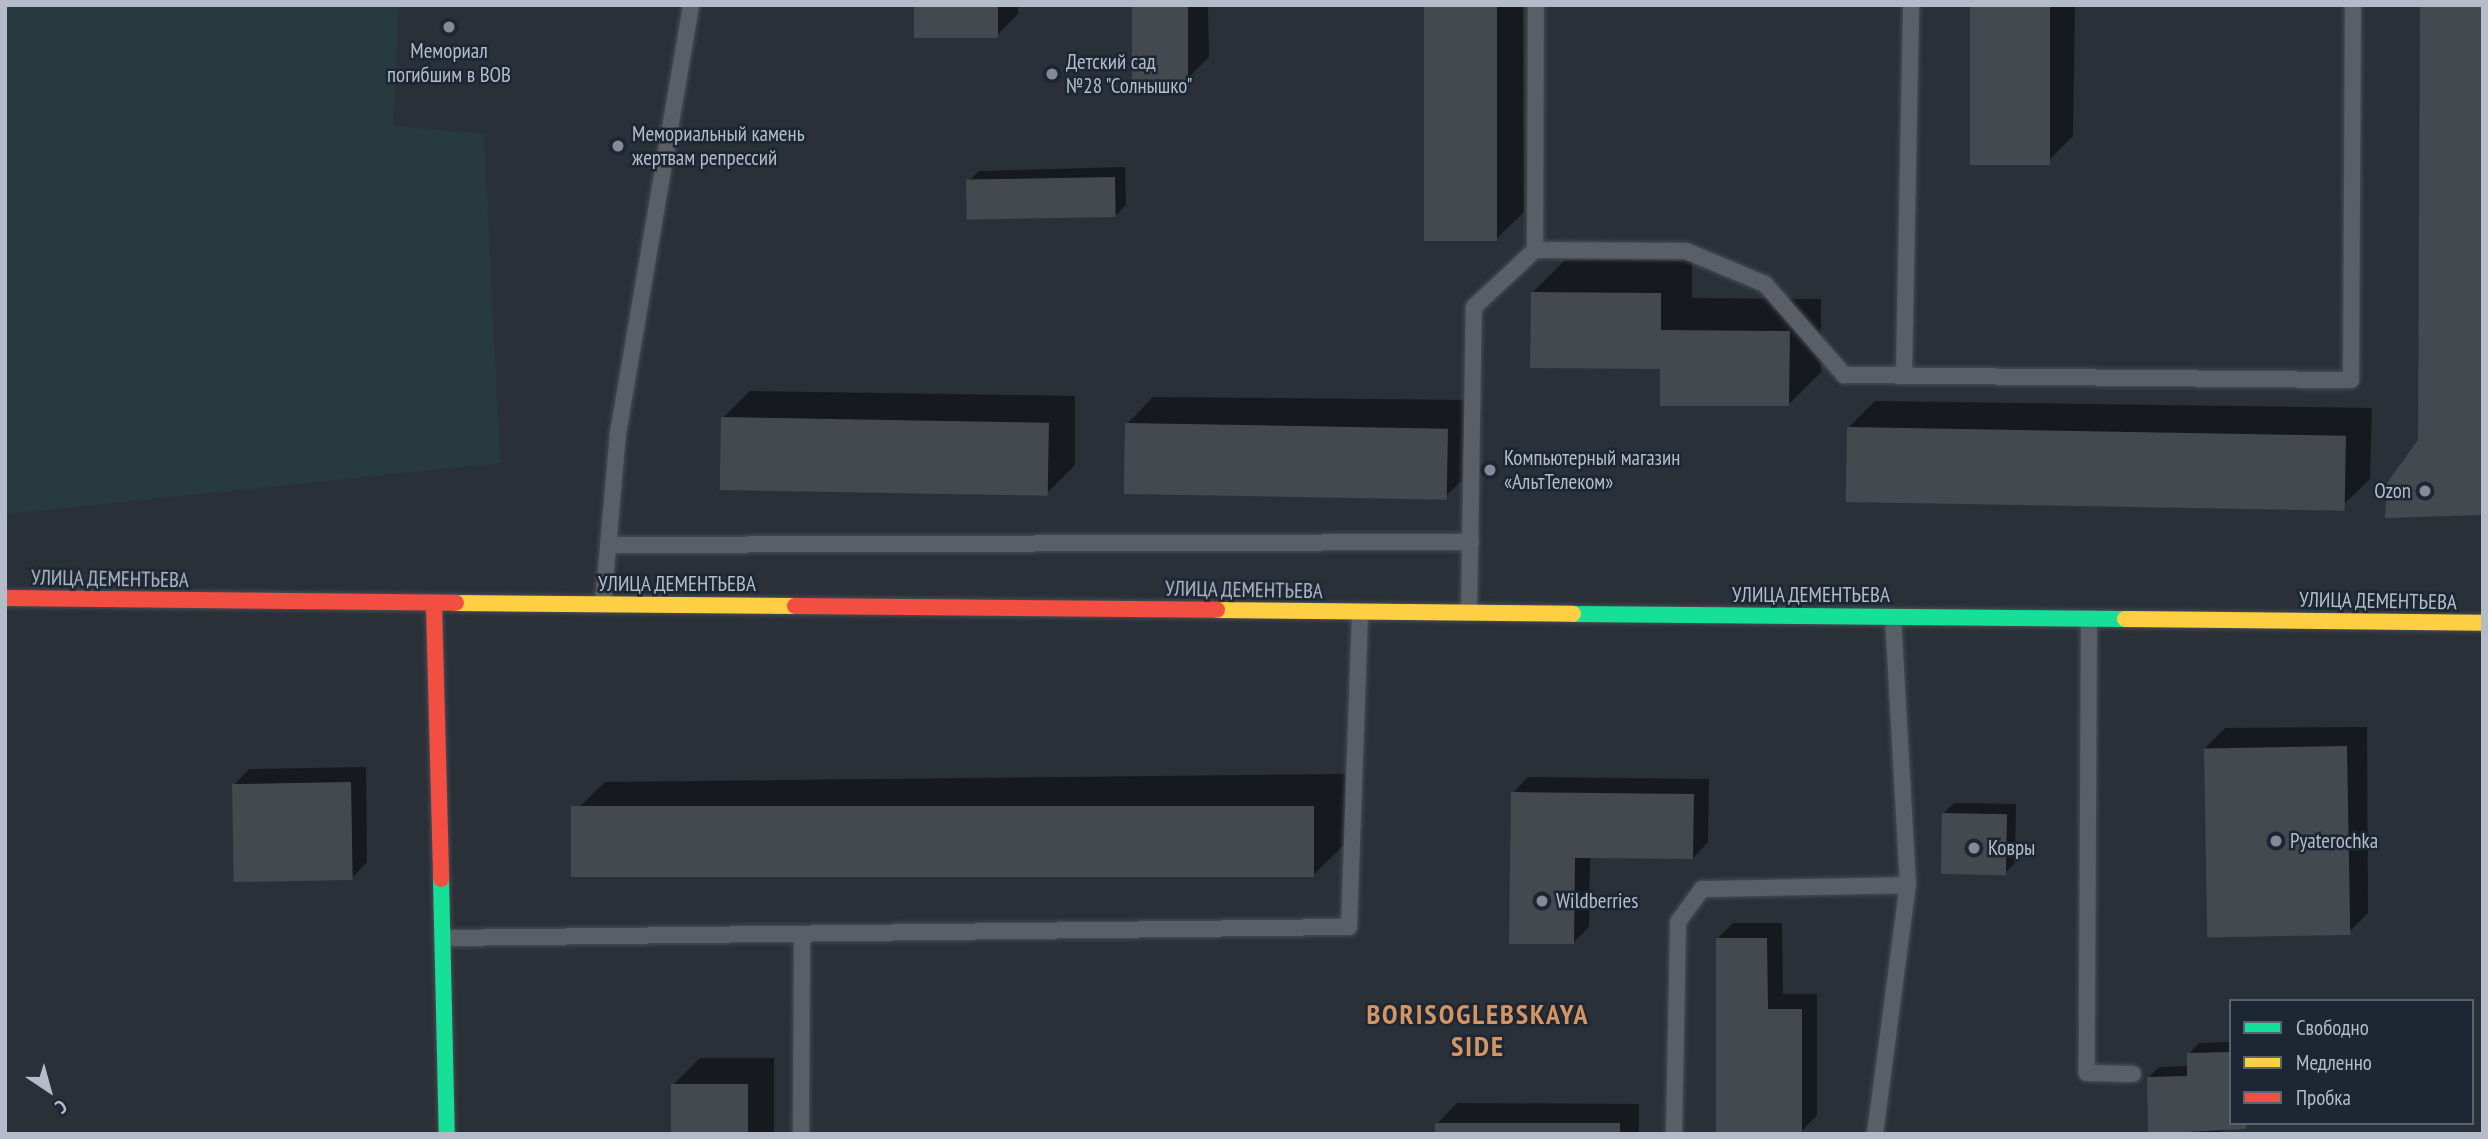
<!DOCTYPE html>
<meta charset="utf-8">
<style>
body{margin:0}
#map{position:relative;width:2488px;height:1139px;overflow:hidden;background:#2a3038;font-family:"PT Sans Narrow",sans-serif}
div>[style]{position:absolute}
.green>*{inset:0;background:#273a3e}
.shadow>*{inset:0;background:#0007}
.building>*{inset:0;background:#444950;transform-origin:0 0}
.roads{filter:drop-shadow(0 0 2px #484c53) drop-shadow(0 0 2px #484c53)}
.lane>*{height:16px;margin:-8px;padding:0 8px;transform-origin:8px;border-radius:8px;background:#5a5e66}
.fast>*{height:16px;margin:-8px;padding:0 8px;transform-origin:8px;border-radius:8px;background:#16e098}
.slow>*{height:16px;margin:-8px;padding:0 8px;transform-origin:8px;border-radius:8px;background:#ffcf43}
.jam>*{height:16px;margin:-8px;padding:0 8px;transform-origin:8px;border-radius:8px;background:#f24e42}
.dots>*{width:19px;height:19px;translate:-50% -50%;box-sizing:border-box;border:4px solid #1d2633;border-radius:50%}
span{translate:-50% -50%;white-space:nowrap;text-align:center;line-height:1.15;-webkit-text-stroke:5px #1d2633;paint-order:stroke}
.poi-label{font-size:21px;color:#b4bcc9}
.left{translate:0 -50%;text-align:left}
.right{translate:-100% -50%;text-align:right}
.street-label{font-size:21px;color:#b4bcc9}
.district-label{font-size:28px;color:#d59563;font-weight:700;letter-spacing:2px}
.frame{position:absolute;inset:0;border:7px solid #b4bcc9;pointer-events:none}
.legend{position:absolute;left:2229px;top:999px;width:245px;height:126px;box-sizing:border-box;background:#1d2633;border:2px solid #59626f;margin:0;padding:9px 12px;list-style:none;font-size:21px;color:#b4bcc9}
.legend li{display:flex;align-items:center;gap:14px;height:35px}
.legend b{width:35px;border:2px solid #59626f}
.north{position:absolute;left:14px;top:1055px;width:70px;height:70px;-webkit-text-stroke:5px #1d2633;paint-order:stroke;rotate:144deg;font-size:19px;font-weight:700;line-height:28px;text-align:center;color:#b4bcc9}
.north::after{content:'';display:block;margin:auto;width:24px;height:32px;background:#b4bcc9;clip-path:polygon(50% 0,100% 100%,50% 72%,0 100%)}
</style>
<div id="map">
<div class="green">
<i style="clip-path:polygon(5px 5px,399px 5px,393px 126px,484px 134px,500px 463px,5px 514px)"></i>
</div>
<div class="shadow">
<i style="clip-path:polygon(916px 5px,1018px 5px,1018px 14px,998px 34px)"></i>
<i style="clip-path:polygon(1134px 5px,1208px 5px,1209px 57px,1189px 77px)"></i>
<i style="clip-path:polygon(1425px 5px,1523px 5px,1524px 212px,1497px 238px)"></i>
<i style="clip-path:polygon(1971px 5px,2075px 5px,2073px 136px,2046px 163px)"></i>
<i style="clip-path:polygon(1125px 167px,1126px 205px,1116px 215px,968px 182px,979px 171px)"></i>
<i style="clip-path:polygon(1565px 260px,1692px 261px,1692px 298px,1821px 299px,1821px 372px,1789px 404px,1662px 367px,1533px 292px)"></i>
<i style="clip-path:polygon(750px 391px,1075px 396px,1075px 465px,1048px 492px,723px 418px)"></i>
<i style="clip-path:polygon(1153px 397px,1474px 400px,1474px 468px,1447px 495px,1127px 424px)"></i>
<i style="clip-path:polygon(1875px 401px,2372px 408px,2370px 479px,2343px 505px,1848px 428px)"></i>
<i style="clip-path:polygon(2367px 727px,2368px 913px,2348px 933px,2205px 748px,2225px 728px)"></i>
<i style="clip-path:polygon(366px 767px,367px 862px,352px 878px,234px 785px,249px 769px)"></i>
<i style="clip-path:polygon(1345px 774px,1346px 843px,1313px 875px,572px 814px,605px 782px)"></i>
<i style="clip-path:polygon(1528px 777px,1709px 779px,1708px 842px,1693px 858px,1590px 857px,1589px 927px,1573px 943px,1513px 793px)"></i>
<i style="clip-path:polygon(1954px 803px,2016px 804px,2015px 863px,2005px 873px,1944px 813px)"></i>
<i style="clip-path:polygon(1733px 923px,1782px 923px,1783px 994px,1817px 994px,1817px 1115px,1802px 1131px,1718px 1134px,1718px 938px)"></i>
<i style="clip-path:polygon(2231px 1042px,2231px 1123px,2249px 1123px,2213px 1134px,2150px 1134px,2148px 1078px,2159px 1067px,2189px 1066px,2189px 1054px,2199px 1043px)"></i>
<i style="clip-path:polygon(700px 1058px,774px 1058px,774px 1134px,673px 1134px,673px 1085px)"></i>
<i style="clip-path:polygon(1457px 1103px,1639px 1104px,1639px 1134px,1437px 1134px,1437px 1124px)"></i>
</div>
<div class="building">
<i style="left:914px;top:5px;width:84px;height:33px"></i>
<i style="left:1132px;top:5px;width:56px;height:75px"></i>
<i style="left:1424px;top:5px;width:73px;height:236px"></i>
<i style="left:1970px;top:5px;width:80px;height:160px"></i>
<i style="clip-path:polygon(2420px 5px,2483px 5px,2483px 515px,2385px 518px,2387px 483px,2418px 440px)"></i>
<i style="left:1115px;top:177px;width:40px;height:149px;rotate:89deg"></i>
<i style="clip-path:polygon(1531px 292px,1661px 293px,1661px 330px,1790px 331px,1789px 406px,1660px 406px,1660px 369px,1530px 368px)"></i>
<i style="left:721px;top:417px;width:328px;height:73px;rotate:1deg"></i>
<i style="left:1125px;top:423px;width:323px;height:71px;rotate:1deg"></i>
<i style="left:1847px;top:427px;width:499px;height:75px;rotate:1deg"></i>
<i style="left:2347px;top:746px;width:189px;height:143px;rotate:89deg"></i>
<i style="left:351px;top:782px;width:98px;height:119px;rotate:89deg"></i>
<i style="clip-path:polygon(1511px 792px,1694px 794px,1693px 859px,1575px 858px,1574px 944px,1509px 944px)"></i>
<i style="left:1314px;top:806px;width:71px;height:743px;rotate:90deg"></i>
<i style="left:1942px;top:813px;width:65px;height:61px;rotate:1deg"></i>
<i style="clip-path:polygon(1716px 938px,1767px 938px,1768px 1009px,1802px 1009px,1802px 1133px,1716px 1134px)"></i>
<i style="clip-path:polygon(2230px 1052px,2231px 1123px,2246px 1123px,2246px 1129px,2148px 1134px,2147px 1077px,2187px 1076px,2187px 1053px)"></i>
<i style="left:671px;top:1084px;width:77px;height:50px"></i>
<i style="left:1435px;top:1123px;width:185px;height:11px"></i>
</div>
<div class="roads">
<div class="lane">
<i style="left:1535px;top:250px;width:151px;rotate:0.4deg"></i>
<i style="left:1686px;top:251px;width:86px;rotate:22.7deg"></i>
<i style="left:1765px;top:284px;width:121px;rotate:49deg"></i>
<i style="left:1844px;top:375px;width:507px;rotate:0.57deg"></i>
<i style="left:2351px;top:380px;width:375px;rotate:-89.7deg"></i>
<i style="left:1904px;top:374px;width:369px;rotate:-88.9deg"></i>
<i style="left:608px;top:545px;width:863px;rotate:-0.2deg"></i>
<i style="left:603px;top:604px;width:172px;rotate:-85deg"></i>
<i style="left:618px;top:433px;width:434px;rotate:-80.3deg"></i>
<i style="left:1469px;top:613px;width:306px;rotate:-89.1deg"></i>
<i style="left:1474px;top:307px;width:83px;rotate:-43.1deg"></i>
<i style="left:1535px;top:250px;width:245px;rotate:-89.8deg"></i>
<i style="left:2089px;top:619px;width:454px;rotate:90.3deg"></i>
<i style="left:2087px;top:1073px;width:46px;rotate:1.2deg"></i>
<i style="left:444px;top:938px;width:905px;rotate:-0.7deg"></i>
<i style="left:1349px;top:927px;width:315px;rotate:-88deg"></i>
<i style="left:801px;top:1134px;width:200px;rotate:-89.7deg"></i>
<i style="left:1674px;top:1134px;width:212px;rotate:-88.9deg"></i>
<i style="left:1678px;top:922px;width:41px;rotate:-54deg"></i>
<i style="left:1702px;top:889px;width:206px;rotate:-1.1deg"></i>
<i style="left:1875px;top:1134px;width:251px;rotate:-82.5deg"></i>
<i style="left:1908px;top:885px;width:268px;rotate:-93.2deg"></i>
</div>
<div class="fast">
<i style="left:1573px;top:614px;width:552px;rotate:0.52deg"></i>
<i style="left:441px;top:879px;width:255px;rotate:88.7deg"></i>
</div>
<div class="slow">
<i style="left:456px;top:603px;width:339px;rotate:0.5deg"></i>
<i style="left:1217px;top:610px;width:356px;rotate:0.6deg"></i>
<i style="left:2125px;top:619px;width:358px;rotate:0.6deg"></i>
</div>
<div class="jam">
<i style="left:5px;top:598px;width:451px;rotate:0.6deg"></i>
<i style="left:434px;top:605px;width:274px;rotate:88.5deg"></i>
<i style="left:795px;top:606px;width:422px;rotate:0.5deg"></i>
</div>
</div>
<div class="dots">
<i style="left:449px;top:27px;background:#848b96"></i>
<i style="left:1052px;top:74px;background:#848b96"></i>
<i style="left:618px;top:146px;background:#848b96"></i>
<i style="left:1490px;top:470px;background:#848b96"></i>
<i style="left:2425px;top:491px;background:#848b96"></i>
<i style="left:2276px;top:841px;background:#848b96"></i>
<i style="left:1974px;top:848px;background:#848b96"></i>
<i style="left:1542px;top:901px;background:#848b96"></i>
</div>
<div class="poi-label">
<span style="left:449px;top:63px">Мемориал<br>погибшим в ВОВ</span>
<span class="left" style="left:1066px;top:74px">Детский сад<br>№28 "Солнышко"</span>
<span class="left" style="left:632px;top:146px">Мемориальный камень<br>жертвам репрессий</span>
<span class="left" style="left:1504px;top:470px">Компьютерный магазин<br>«АльтТелеком»</span>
<span class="right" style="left:2411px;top:491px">Ozon</span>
<span class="left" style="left:2290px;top:841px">Pyaterochka</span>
<span class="left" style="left:1988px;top:848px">Ковры</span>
<span class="left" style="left:1556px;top:901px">Wildberries</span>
</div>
<div class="street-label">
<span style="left:110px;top:579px;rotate:1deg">УЛИЦА ДЕМЕНТЬЕВА</span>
<span style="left:677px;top:584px">УЛИЦА ДЕМЕНТЬЕВА</span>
<span style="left:1244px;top:590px;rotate:1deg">УЛИЦА ДЕМЕНТЬЕВА</span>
<span style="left:1811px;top:595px">УЛИЦА ДЕМЕНТЬЕВА</span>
<span style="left:2378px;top:601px;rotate:1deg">УЛИЦА ДЕМЕНТЬЕВА</span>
</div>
<div class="district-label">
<span style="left:1478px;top:1030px">BORISOGLEBSKAYA<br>SIDE</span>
</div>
<div class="frame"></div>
<ul class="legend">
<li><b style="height:9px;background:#16e098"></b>Свободно</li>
<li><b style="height:9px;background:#ffcf43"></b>Медленно</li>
<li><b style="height:9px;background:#f24e42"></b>Пробка</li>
</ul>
<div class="north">С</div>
</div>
